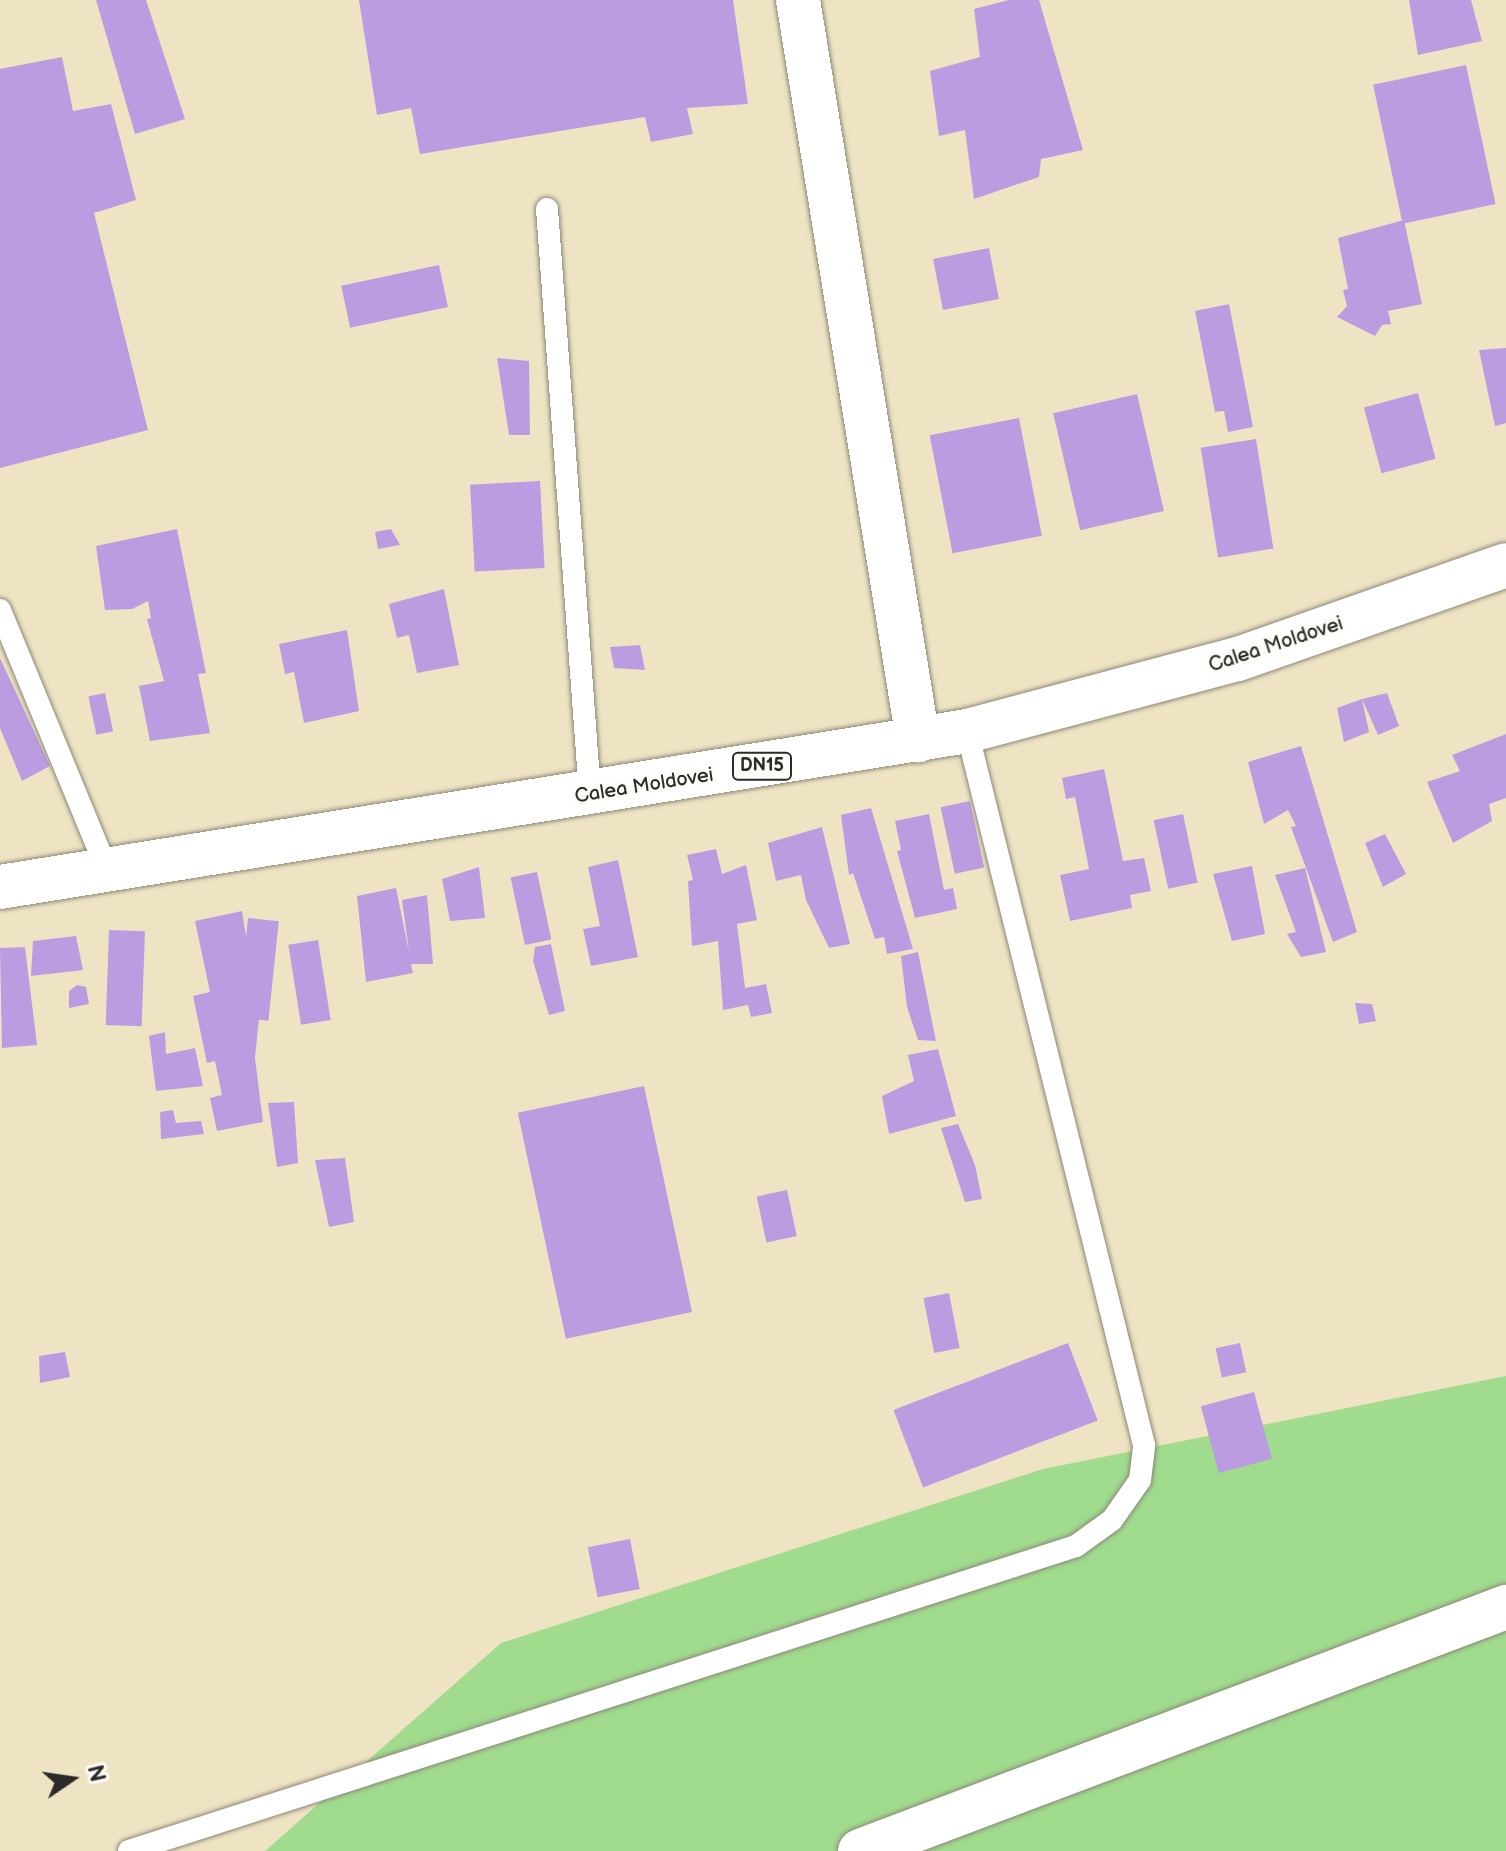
<!DOCTYPE html>
<style>
body{margin:0}
#map{position:relative;width:1506px;height:1851px;overflow:hidden;background:#eee4c4;font-family:"Balsamiq Sans",sans-serif}
div>[style]{position:absolute}
.green>*{inset:0;background:#a0db8e}
.building>*{inset:0;background:#bc9ce1;transform-origin:0 0}
.roads{filter:drop-shadow(0 0 2px #8c8878) drop-shadow(0 0 2px #8c8878)}
.lane>*{height:22px;margin:-11px;padding:0 11px;transform-origin:11px;border-radius:11px;background:#fff}
.street>*{height:44px;margin:-22px;padding:0 22px;transform-origin:22px;border-radius:22px;background:#fff}
.primary>*{height:44px;margin:-22px;padding:0 22px;transform-origin:22px;border-radius:22px;background:#fff}
span{translate:-50% -50%;white-space:nowrap;text-align:center;line-height:1.15;-webkit-text-stroke:7px #fdfcf7;paint-order:stroke}
.shield-label span{padding:2px 6px;background:#fdfcf7;border:2px solid;border-radius:6px;-webkit-text-stroke-width:0}
.shield-label{font-size:18px;color:#2b2b2b;font-weight:700}
.street-label{font-size:20px;color:#2b2b2b}
.north{position:absolute;left:32px;top:1739px;width:80px;height:80px;-webkit-text-stroke:6px #fdfcf7;paint-order:stroke;rotate:77deg;font-size:22px;font-weight:700;line-height:32px;text-align:center;color:#2b2b2b}
.north::after{content:'';display:block;margin:auto;width:28px;height:36px;background:#2b2b2b;clip-path:polygon(50% 0,100% 100%,50% 72%,0 100%)}
</style>
<div id="map">
<div class="green">
<i style="clip-path:polygon(1506px 1376px,1506px 1851px,265px 1851px,501px 1643px,1043px 1469px)"></i>
</div>
<div class="building">
<i style="clip-path:polygon(96px 0,146px 0,185px 119px,135px 134px)"></i>
<i style="clip-path:polygon(359px 0,733px 0,748px 104px,687px 108px,693px 134px,651px 142px,645px 117px,420px 154px,411px 108px,377px 115px)"></i>
<i style="clip-path:polygon(1009px 0,1039px 0,1083px 150px,1041px 159px,1039px 177px,974px 199px,965px 130px,939px 136px,930px 71px,980px 57px,974px 9px)"></i>
<i style="clip-path:polygon(1409px 0,1471px 0,1482px 41px,1418px 55px)"></i>
<i style="clip-path:polygon(62px 57px,73px 111px,111px 104px,136px 200px,94px 213px,148px 430px,0 468px,0 69px)"></i>
<i style="left:1466px;top:65px;width:142px;height:95px;rotate:78deg"></i>
<i style="clip-path:polygon(1404px 220px,1422px 304px,1388px 311px,1391px 324px,1382px 325px,1375px 336px,1337px 317px,1347px 306px,1343px 290px,1348px 289px,1338px 238px)"></i>
<i style="left:989px;top:248px;width:52px;height:57px;rotate:79deg"></i>
<i style="left:439px;top:265px;width:43px;height:100px;rotate:78deg"></i>
<i style="clip-path:polygon(1229px 304px,1253px 427px,1228px 432px,1224px 411px,1215px 412px,1195px 311px)"></i>
<i style="clip-path:polygon(1506px 348px,1506px 423px,1495px 426px,1479px 350px)"></i>
<i style="clip-path:polygon(497px 358px,529px 361px,530px 435px,509px 435px)"></i>
<i style="left:1418px;top:393px;width:68px;height:56px;rotate:75deg"></i>
<i style="left:1137px;top:394px;width:120px;height:86px;rotate:77deg"></i>
<i style="left:1019px;top:418px;width:120px;height:91px;rotate:79deg"></i>
<i style="left:1256px;top:439px;width:111px;height:56px;rotate:81deg"></i>
<i style="left:540px;top:481px;width:87px;height:70px;rotate:87deg"></i>
<i style="clip-path:polygon(177px 529px,206px 673px,198px 674px,210px 733px,150px 741px,139px 686px,164px 681px,147px 619px,151px 618px,148px 601px,132px 609px,105px 610px,96px 546px)"></i>
<i style="clip-path:polygon(391px 529px,400px 545px,378px 549px,375px 532px)"></i>
<i style="clip-path:polygon(444px 589px,459px 665px,417px 673px,409px 635px,397px 638px,389px 604px)"></i>
<i style="clip-path:polygon(347px 630px,359px 711px,304px 723px,294px 672px,285px 674px,279px 644px)"></i>
<i style="clip-path:polygon(640px 645px,645px 670px,614px 668px,610px 647px)"></i>
<i style="clip-path:polygon(0 658px,50px 766px,22px 781px,0 728px)"></i>
<i style="left:105px;top:693px;width:39px;height:17px;rotate:78deg"></i>
<i style="clip-path:polygon(1387px 693px,1399px 726px,1378px 735px,1362px 699px)"></i>
<i style="clip-path:polygon(1362px 699px,1369px 732px,1344px 742px,1337px 708px)"></i>
<i style="clip-path:polygon(1506px 734px,1506px 798px,1489px 804px,1492px 821px,1453px 843px,1427px 782px,1460px 771px,1452px 755px)"></i>
<i style="clip-path:polygon(1301px 746px,1357px 932px,1333px 942px,1291px 827px,1296px 826px,1288px 810px,1264px 824px,1248px 762px)"></i>
<i style="clip-path:polygon(1104px 769px,1123px 861px,1144px 858px,1151px 891px,1130px 895px,1132px 908px,1070px 921px,1060px 875px,1089px 869px,1075px 797px,1066px 799px,1062px 778px)"></i>
<i style="left:970px;top:801px;width:68px;height:30px;rotate:78deg"></i>
<i style="clip-path:polygon(871px 808px,913px 949px,887px 954px,884px 937px,875px 939px,853px 873px,849px 875px,841px 815px)"></i>
<i style="clip-path:polygon(929px 814px,944px 890px,953px 888px,957px 909px,915px 918px,897px 851px,901px 850px,895px 821px)"></i>
<i style="left:1183px;top:814px;width:70px;height:30px;rotate:78deg"></i>
<i style="clip-path:polygon(822px 827px,850px 944px,829px 948px,806px 900px,801px 875px,776px 881px,768px 843px)"></i>
<i style="clip-path:polygon(1385px 834px,1406px 874px,1383px 887px,1365px 843px)"></i>
<i style="clip-path:polygon(716px 849px,722px 874px,746px 865px,757px 920px,737px 924px,745px 988px,766px 984px,772px 1013px,751px 1017px,748px 1005px,723px 1010px,718px 941px,692px 946px,688px 881px,693px 880px,687px 855px)"></i>
<i style="clip-path:polygon(618px 860px,638px 957px,591px 966px,583px 929px,600px 926px,588px 867px)"></i>
<i style="clip-path:polygon(1252px 866px,1265px 934px,1232px 941px,1213px 874px)"></i>
<i style="clip-path:polygon(479px 867px,485px 918px,450px 921px,442px 879px)"></i>
<i style="clip-path:polygon(1305px 868px,1326px 952px,1301px 957px,1287px 934px,1296px 932px,1275px 875px)"></i>
<i style="left:537px;top:872px;width:69px;height:27px;rotate:78deg"></i>
<i style="clip-path:polygon(396px 888px,409px 952px,402px 900px,427px 895px,433px 964px,411px 964px,413px 973px,366px 982px,357px 896px)"></i>
<i style="clip-path:polygon(242px 911px,259px 1018px,255px 1058px,263px 1122px,217px 1131px,210px 1098px,222px 1095px,215px 1061px,207px 1063px,193px 996px,210px 992px,195px 921px)"></i>
<i style="left:248px;top:918px;width:31px;height:100px;rotate:6deg"></i>
<i style="left:109px;top:930px;width:36px;height:95px;rotate:2deg"></i>
<i style="clip-path:polygon(76px 936px,83px 970px,31px 976px,33px 941px)"></i>
<i style="left:318px;top:940px;width:81px;height:30px;rotate:81deg"></i>
<i style="clip-path:polygon(551px 944px,565px 1011px,549px 1015px,533px 961px,535px 947px)"></i>
<i style="clip-path:polygon(25px 947px,37px 1045px,2px 1048px,0 948px)"></i>
<i style="clip-path:polygon(918px 952px,936px 1041px,918px 1040px,907px 1007px,901px 956px)"></i>
<i style="clip-path:polygon(77px 985px,86px 987px,89px 1004px,69px 1008px,69px 991px)"></i>
<i style="clip-path:polygon(1355px 1003px,1372px 1004px,1376px 1021px,1359px 1024px)"></i>
<i style="clip-path:polygon(165px 1032px,166px 1054px,195px 1048px,203px 1086px,156px 1091px,149px 1036px)"></i>
<i style="clip-path:polygon(938px 1049px,956px 1116px,889px 1134px,882px 1096px,914px 1081px,908px 1055px)"></i>
<i style="left:644px;top:1086px;width:231px;height:129px;rotate:78deg"></i>
<i style="clip-path:polygon(294px 1102px,298px 1163px,277px 1167px,268px 1103px)"></i>
<i style="clip-path:polygon(173px 1110px,176px 1123px,201px 1121px,204px 1134px,161px 1139px,160px 1112px)"></i>
<i style="clip-path:polygon(958px 1124px,975px 1165px,982px 1199px,965px 1202px,941px 1128px)"></i>
<i style="clip-path:polygon(345px 1158px,354px 1222px,329px 1227px,315px 1160px)"></i>
<i style="left:787px;top:1190px;width:47px;height:31px;rotate:78deg"></i>
<i style="left:949px;top:1293px;width:56px;height:26px;rotate:79deg"></i>
<i style="left:1068px;top:1343px;width:83px;height:187px;rotate:69deg"></i>
<i style="left:1240px;top:1343px;width:30px;height:25px;rotate:78deg"></i>
<i style="clip-path:polygon(65px 1352px,70px 1377px,40px 1383px,39px 1356px)"></i>
<i style="left:1254px;top:1392px;width:69px;height:55px;rotate:75deg"></i>
<i style="left:630px;top:1539px;width:51px;height:43px;rotate:79deg"></i>
</div>
<div class="roads">
<div class="lane">
<i style="left:547px;top:209px;width:588px;rotate:85.8deg"></i>
<i style="left:0;top:610px;width:281px;rotate:67.6deg"></i>
<i style="left:129px;top:1851px;width:995px;rotate:-17.85deg"></i>
<i style="left:1076px;top:1546px;width:44px;rotate:-35.8deg"></i>
<i style="left:1112px;top:1520px;width:49px;rotate:-55deg"></i>
<i style="left:1140px;top:1480px;width:35px;rotate:-83deg"></i>
<i style="left:1144px;top:1445px;width:736px;rotate:-103.92deg"></i>
</div>
<div class="street">
<i style="left:798px;top:0;width:750px;rotate:80.79deg"></i>
<i style="left:860px;top:1851px;width:691px;rotate:-20.69deg"></i>
</div>
<div class="primary">
<i style="left:0;top:887px;width:980px;rotate:-9.16deg"></i>
<i style="left:967px;top:731px;width:280px;rotate:-14.9deg"></i>
<i style="left:1238px;top:659px;width:284px;rotate:-19.3deg"></i>
</div>
</div>
<div class="shield-label">
<span style="left:762px;top:766px">DN15</span>
</div>
<div class="street-label">
<span style="left:1276px;top:645px;rotate:-18deg">Calea Moldovei</span>
<span style="left:644px;top:786px;rotate:-9deg">Calea Moldovei</span>
</div>
<div class="north">N</div>
</div>
